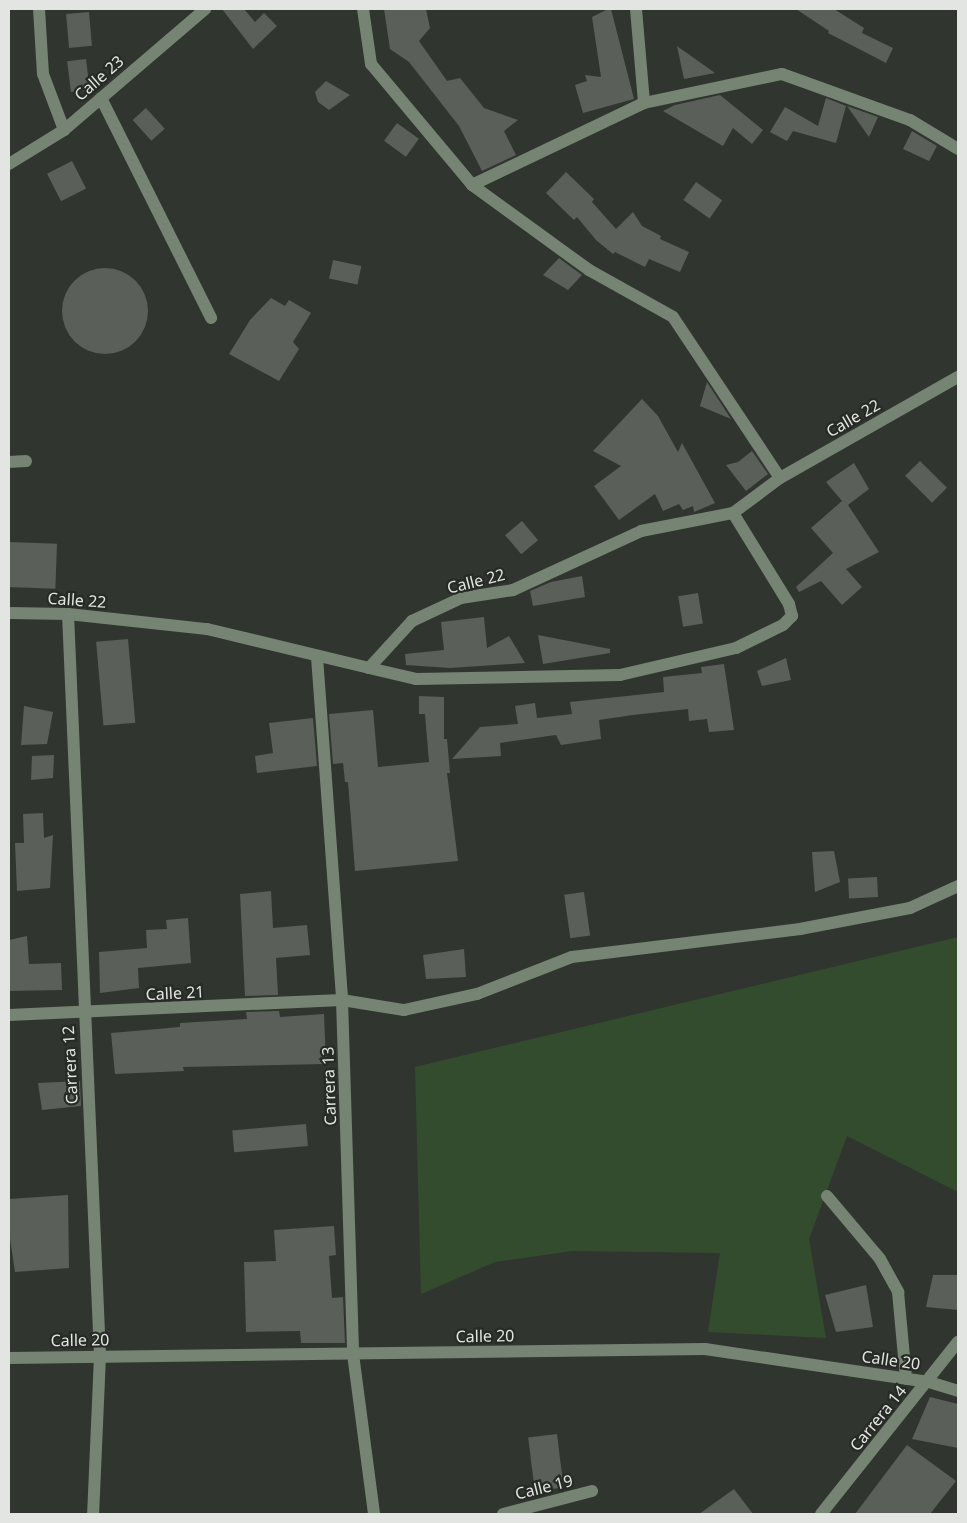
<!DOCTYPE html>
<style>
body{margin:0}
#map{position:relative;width:967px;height:1523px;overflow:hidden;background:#313530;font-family:"Noto Sans",sans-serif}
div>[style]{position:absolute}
.green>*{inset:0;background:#344c2e}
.building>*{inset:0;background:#5a5f59;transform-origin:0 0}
.round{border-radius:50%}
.minor>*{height:12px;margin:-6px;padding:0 6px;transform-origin:6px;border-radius:6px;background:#768473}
span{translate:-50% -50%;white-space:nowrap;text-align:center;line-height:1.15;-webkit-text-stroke:4.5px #272b26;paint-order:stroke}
.street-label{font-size:16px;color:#e3e5e2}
.frame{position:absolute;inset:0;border:10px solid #e3e5e2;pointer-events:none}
</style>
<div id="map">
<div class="green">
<i style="clip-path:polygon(958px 937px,958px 1192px,847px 1136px,809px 1239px,826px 1338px,708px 1332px,720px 1253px,572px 1251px,495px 1262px,421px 1294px,415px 1067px)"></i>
</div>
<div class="building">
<i style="clip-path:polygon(222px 9px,244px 9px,255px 22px,264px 13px,277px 26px,253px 49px)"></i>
<i style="clip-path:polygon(384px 9px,426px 9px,430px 28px,419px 41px,447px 81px,460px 78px,484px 108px,518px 120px,504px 131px,516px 155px,482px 171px,459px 126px,409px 62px,390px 49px)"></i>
<i style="clip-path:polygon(608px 9px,611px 9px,634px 99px,583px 113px,575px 85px,587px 81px,585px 75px,601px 77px,592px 17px)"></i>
<i style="clip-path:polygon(796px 9px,834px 9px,864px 28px,862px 33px,893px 48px,886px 63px,828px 33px,829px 31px)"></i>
<i style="left:89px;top:12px;width:34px;height:23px;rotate:85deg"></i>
<i style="clip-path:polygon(677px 46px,715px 73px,684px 79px)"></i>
<i style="left:86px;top:59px;width:31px;height:19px;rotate:83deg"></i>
<i style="clip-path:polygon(326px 81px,350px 95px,329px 110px,318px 102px,315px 92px)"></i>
<i style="clip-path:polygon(720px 95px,763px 130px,752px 144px,733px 128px,723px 146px,663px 111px,675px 105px)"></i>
<i style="clip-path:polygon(826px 98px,846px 106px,836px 143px,793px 131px,787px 141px,770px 132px,785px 107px,818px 126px)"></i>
<i style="clip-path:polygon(847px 106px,878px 117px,869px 137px)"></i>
<i style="left:146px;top:108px;width:28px;height:18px;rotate:48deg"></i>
<i style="left:397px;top:123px;width:27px;height:22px;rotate:36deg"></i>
<i style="clip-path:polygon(912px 131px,937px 146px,929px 161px,903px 149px)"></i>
<i style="left:72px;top:161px;width:31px;height:28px;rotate:63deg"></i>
<i style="clip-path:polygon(566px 172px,594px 199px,592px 202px,616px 229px,633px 212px,642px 226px,661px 236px,660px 239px,689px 252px,680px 272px,649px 259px,645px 267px,615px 252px,613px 254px,596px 240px,577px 217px,574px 220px,546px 193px)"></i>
<i style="left:696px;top:182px;width:32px;height:22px;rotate:35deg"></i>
<i style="clip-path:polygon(559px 258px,582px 275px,568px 290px,543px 275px)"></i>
<i style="left:333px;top:260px;width:29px;height:19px;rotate:12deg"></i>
<i class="round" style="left:62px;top:268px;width:86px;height:86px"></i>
<i style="clip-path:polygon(271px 298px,285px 306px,289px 300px,311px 313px,293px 342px,299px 349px,279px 381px,229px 354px,250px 320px)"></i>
<i style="clip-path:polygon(707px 382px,731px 419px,700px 406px)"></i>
<i style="clip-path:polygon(642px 399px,658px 416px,678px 452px,682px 443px,715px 503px,694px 512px,693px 506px,683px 510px,679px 504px,663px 511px,655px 494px,619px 520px,594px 486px,621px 466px,593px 451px)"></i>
<i style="clip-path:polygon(752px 451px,768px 474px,746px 491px,726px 465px,738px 462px)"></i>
<i style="left:920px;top:461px;width:38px;height:21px;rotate:45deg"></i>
<i style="clip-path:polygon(854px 463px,869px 489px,848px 505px,879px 552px,846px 569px,862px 587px,842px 605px,821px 581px,799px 592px,796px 587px,833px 553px,811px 528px,842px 501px,826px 482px)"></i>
<i style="left:522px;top:521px;width:25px;height:22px;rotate:50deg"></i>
<i style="left:9px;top:542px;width:48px;height:45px;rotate:2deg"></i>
<i style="clip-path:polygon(582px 576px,585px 597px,533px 606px,530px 591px,551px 582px)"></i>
<i style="left:698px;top:593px;width:31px;height:20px;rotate:81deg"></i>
<i style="clip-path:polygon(484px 617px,487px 648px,509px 636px,525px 663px,450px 668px,406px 665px,405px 654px,444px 650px,441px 622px)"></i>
<i style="clip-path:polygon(538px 635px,610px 649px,610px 653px,543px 664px)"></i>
<i style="left:128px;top:639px;width:84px;height:32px;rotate:85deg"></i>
<i style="clip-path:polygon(786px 658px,791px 680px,762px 686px,757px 671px)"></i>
<i style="clip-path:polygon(724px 664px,734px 730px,709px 732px,707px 719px,689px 721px,688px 709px,633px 715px,599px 720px,601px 739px,561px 745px,556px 735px,500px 743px,501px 756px,452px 759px,480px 727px,518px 724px,515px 706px,535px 703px,537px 718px,572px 714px,570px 702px,664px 692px,663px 677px,702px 673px,701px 667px)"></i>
<i style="clip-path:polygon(419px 696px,444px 697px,444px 739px,447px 739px,450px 773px,447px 773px,458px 861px,355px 871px,348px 782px,345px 782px,343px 763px,333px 764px,329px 714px,373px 710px,378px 767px,429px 762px,425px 714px,419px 714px)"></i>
<i style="clip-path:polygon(24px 706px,53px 712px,47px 744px,21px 745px)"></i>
<i style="clip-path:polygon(313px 718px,317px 766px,257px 773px,255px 756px,273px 753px,269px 723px)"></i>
<i style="clip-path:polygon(54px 755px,53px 778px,31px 780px,32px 756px)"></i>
<i style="clip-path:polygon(43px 813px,44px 838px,53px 835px,50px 888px,17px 891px,15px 843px,24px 843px,23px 814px)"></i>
<i style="clip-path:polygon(834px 851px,840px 882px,815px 892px,812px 852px)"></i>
<i style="left:877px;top:877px;width:20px;height:29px;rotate:87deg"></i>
<i style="clip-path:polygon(271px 891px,273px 928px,307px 925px,310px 955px,276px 958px,278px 995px,245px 996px,240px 894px)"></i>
<i style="left:584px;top:892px;width:44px;height:20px;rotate:82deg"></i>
<i style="clip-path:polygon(188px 918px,191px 963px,138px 968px,139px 988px,100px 993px,99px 952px,147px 948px,146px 930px,167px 929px,166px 920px)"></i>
<i style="clip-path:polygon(27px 936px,29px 964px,61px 963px,62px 990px,9px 991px,9px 940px)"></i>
<i style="clip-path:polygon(464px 949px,466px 977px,426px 979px,423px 955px)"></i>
<i style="clip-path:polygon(279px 1011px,280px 1017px,324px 1014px,326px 1064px,183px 1067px,184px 1071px,115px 1074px,111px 1033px,180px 1027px,180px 1023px,247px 1019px,246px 1012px)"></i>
<i style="clip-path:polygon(80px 1081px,81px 1106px,42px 1110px,38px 1083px)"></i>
<i style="left:306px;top:1124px;width:22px;height:74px;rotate:85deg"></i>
<i style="clip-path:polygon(68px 1195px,69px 1268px,15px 1272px,9px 1232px,9px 1199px)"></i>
<i style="clip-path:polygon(334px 1226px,336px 1255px,329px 1256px,332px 1298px,343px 1297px,345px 1343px,301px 1343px,300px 1331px,246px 1332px,244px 1262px,276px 1261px,274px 1230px)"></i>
<i style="clip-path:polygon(933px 1275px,958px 1275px,958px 1310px,926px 1307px)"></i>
<i style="clip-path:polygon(866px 1285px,873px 1327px,836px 1332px,825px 1295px)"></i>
<i style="clip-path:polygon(930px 1397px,958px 1404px,958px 1448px,912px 1439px)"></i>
<i style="left:557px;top:1434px;width:54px;height:29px;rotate:83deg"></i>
<i style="clip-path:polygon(907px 1445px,956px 1481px,930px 1514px,855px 1514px)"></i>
<i style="clip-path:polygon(734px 1489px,753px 1514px,699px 1514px)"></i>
</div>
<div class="minor">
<i style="left:39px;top:9px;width:65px;rotate:86.5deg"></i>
<i style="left:43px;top:74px;width:60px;rotate:69.4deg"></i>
<i style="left:363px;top:9px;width:56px;rotate:81.7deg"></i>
<i style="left:371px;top:64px;width:158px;rotate:50.1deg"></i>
<i style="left:472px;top:185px;width:145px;rotate:36deg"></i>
<i style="left:589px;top:270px;width:96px;rotate:29.2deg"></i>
<i style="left:673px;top:317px;width:193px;rotate:56.4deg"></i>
<i style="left:636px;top:9px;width:94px;rotate:85.1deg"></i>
<i style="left:101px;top:98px;width:246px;rotate:63.4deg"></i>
<i style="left:9px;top:164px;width:65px;rotate:-31.7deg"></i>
<i style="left:64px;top:130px;width:186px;rotate:-40.6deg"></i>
<i style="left:472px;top:185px;width:191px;rotate:-25.5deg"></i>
<i style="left:644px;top:103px;width:141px;rotate:-11.9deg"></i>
<i style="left:782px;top:74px;width:136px;rotate:19.8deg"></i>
<i style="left:910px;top:120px;width:56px;rotate:31.1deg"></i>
<i style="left:9px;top:462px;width:17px;rotate:-3deg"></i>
<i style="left:9px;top:613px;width:59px;rotate:1deg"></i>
<i style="left:68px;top:614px;width:140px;rotate:6.2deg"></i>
<i style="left:207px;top:629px;width:167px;rotate:13.5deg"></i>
<i style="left:369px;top:668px;width:64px;rotate:-47.5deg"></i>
<i style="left:412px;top:621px;width:54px;rotate:-25.1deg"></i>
<i style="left:461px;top:598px;width:53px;rotate:-8.7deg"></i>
<i style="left:513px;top:590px;width:141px;rotate:-24.7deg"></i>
<i style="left:641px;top:531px;width:94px;rotate:-11.1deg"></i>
<i style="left:733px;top:513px;width:59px;rotate:-36.7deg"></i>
<i style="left:780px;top:478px;width:205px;rotate:-29.6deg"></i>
<i style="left:68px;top:614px;width:743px;rotate:87.53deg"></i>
<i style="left:100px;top:1356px;width:158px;rotate:92.5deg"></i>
<i style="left:317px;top:657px;width:344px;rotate:85.8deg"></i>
<i style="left:342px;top:1000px;width:354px;rotate:88.2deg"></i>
<i style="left:353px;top:1354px;width:161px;rotate:82.5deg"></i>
<i style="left:369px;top:668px;width:48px;rotate:13.2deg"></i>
<i style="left:416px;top:679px;width:204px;rotate:-1.1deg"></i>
<i style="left:620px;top:675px;width:119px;rotate:-13.1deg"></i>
<i style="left:736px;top:648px;width:52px;rotate:-26.1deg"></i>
<i style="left:783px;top:625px;width:13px;rotate:-45deg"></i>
<i style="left:792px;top:616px;width:12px;rotate:-104deg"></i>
<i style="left:789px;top:604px;width:107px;rotate:-121.6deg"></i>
<i style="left:9px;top:1015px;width:333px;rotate:-2.6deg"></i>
<i style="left:342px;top:1000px;width:63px;rotate:9.2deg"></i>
<i style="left:404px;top:1010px;width:75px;rotate:-12.4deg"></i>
<i style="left:477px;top:994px;width:102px;rotate:-21.3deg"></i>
<i style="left:572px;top:957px;width:230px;rotate:-7deg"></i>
<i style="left:800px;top:929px;width:112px;rotate:-10.8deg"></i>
<i style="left:910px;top:908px;width:53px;rotate:-24.6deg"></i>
<i style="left:827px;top:1196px;width:82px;rotate:49.9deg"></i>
<i style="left:880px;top:1259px;width:38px;rotate:61deg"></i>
<i style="left:898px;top:1292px;width:87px;rotate:84.7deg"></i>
<i style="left:9px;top:1358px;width:696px;rotate:-0.74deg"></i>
<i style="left:705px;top:1349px;width:226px;rotate:8.4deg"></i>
<i style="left:929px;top:1382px;width:30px;rotate:17deg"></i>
<i style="left:503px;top:1514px;width:92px;rotate:-14.5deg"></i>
<i style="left:821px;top:1514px;width:220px;rotate:-51.5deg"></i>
</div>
<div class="street-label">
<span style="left:99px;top:78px;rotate:-41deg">Calle 23</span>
<span style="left:853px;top:418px;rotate:-30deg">Calle 22</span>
<span style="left:476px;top:581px;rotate:-14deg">Calle 22</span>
<span style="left:77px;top:600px;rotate:4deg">Calle 22</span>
<span style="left:175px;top:993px;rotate:-3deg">Calle 21</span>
<span style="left:70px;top:1065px;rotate:-93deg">Carrera 12</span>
<span style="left:329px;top:1086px;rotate:-92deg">Carrera 13</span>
<span style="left:485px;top:1336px;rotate:-1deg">Calle 20</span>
<span style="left:80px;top:1340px;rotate:-1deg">Calle 20</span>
<span style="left:891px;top:1360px;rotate:8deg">Calle 20</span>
<span style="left:878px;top:1418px;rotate:-51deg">Carrera 14</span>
<span style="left:544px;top:1487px;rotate:-14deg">Calle 19</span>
</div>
<div class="frame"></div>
</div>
